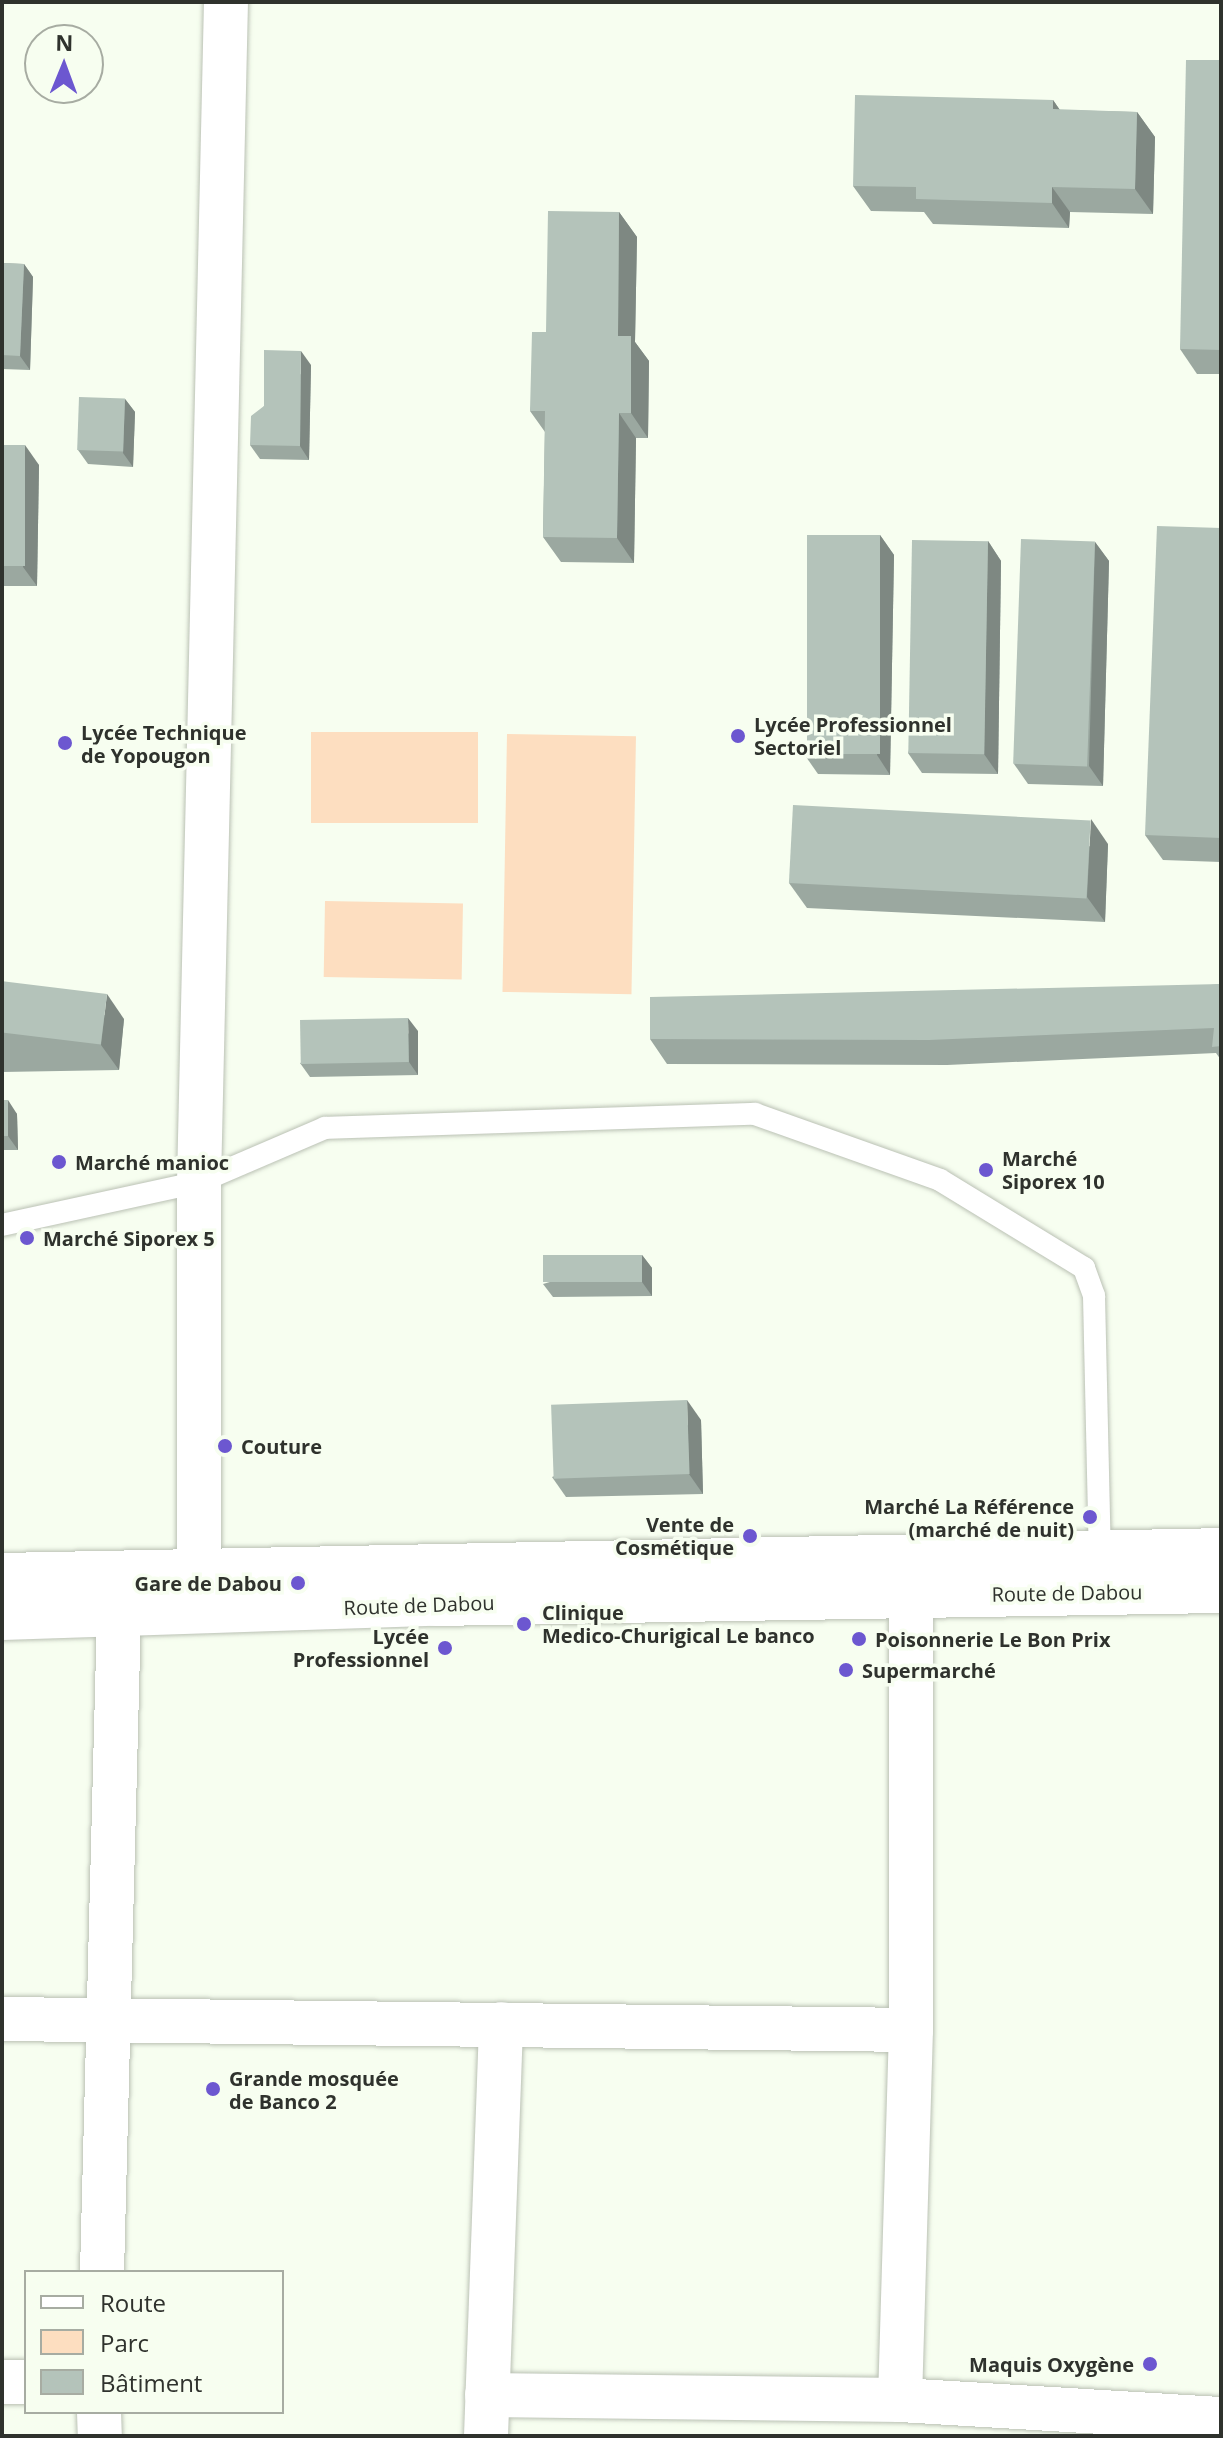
<!DOCTYPE html>
<meta charset="utf-8">
<style>
body{margin:0}
#map{position:relative;width:1223px;height:2438px;overflow:hidden;background:#f7fef0;font-family:"Open Sans",sans-serif}
div>[style]{position:absolute}
.green>*{inset:0;background:#fddec0;transform-origin:0 0}
.roads{filter:drop-shadow(0 0 2px #bac1b4) drop-shadow(0 0 2px #bac1b4)}
.service>*{height:22px;margin:-11px;padding:0 11px;transform-origin:11px;border-radius:11px;background:#fff}
.minor>*{height:44px;margin:-22px;padding:0 22px;transform-origin:22px;border-radius:22px;background:#fff}
.tertiary>*{height:44px;margin:-22px;padding:0 22px;transform-origin:22px;border-radius:22px;background:#fff}
.wall>*{inset:0;background:#9ba8a0}
.shaded-wall>*{inset:0;background:#7e8882}
.building>*{inset:0;background:#b4c3ba;transform-origin:0 0}
.dots>*{width:22px;height:22px;translate:-50% -50%;box-sizing:border-box;border:4px solid #f7fef0;border-radius:50%}
span{translate:-50% -50%;white-space:nowrap;text-align:center;line-height:1.15;-webkit-text-stroke:7px #f7fef0;paint-order:stroke}
.poi-label{font-size:20px;color:#2f322d;font-weight:700}
.left{translate:0 -50%;text-align:left}
.right{translate:-100% -50%;text-align:right}
.street-label{font-size:20px;color:#2f322d}
.frame{position:absolute;inset:0;border:4px solid #2f322d;pointer-events:none}
.legend{position:absolute;left:24px;top:2270px;width:260px;height:144px;box-sizing:border-box;background:#f7fef0;border:2px solid #a7aca2;margin:0;padding:10px 14px;list-style:none;font-size:24px;color:#2f322d}
.legend li{display:flex;align-items:center;gap:16px;height:40px}
.legend b{width:40px;border:2px solid #a7aca2}
.north{position:absolute;left:24px;top:24px;width:80px;height:80px;box-sizing:border-box;background:#f7fef0;border:2px solid #a7aca2;border-radius:50%;rotate:1deg;font-size:22px;font-weight:700;line-height:32px;text-align:center;color:#2f322d}
.north::after{content:'';display:block;margin:auto;width:28px;height:36px;background:#6c57d0;clip-path:polygon(50% 0,100% 100%,50% 72%,0 100%)}
</style>
<div id="map">
<div class="green">
<i style="left:311px;top:732px;width:167px;height:91px"></i>
<i style="left:507px;top:734px;width:129px;height:258px;rotate:1deg"></i>
<i style="left:325px;top:901px;width:138px;height:76px;rotate:1deg"></i>
</div>
<div class="roads">
<div class="service">
<i style="left:2px;top:1225px;width:202px;rotate:-12.3deg"></i>
<i style="left:199px;top:1182px;width:137px;rotate:-23.2deg"></i>
<i style="left:325px;top:1128px;width:430px;rotate:-1.9deg"></i>
<i style="left:755px;top:1114px;width:196px;rotate:19.6deg"></i>
<i style="left:940px;top:1180px;width:169px;rotate:31.4deg"></i>
<i style="left:1084px;top:1268px;width:30px;rotate:70deg"></i>
<i style="left:1094px;top:1296px;width:256px;rotate:88.7deg"></i>
</div>
<div class="minor">
<i style="left:199px;top:1570px;width:388px;rotate:-90deg"></i>
<i style="left:199px;top:1182px;width:1180px;rotate:-88.69deg"></i>
<i style="left:2px;top:2019px;width:909px;rotate:0.69deg"></i>
<i style="left:102px;top:2272px;width:657px;rotate:-88.52deg"></i>
<i style="left:2px;top:2382px;width:24px"></i>
<i style="left:487px;top:2395px;width:413px;rotate:0.7deg"></i>
<i style="left:900px;top:2400px;width:370px;rotate:-88.3deg"></i>
<i style="left:911px;top:2030px;width:434px;rotate:-90deg"></i>
<i style="left:900px;top:2400px;width:322px;rotate:3.4deg"></i>
<i style="left:99px;top:2412px;width:24px;rotate:88deg"></i>
<i style="left:486px;top:2436px;width:412px;rotate:-87.9deg"></i>
</div>
<div class="tertiary">
<i style="left:2px;top:1575px;width:1219px;rotate:-1.17deg"></i>
<i style="left:2px;top:1618px;width:432px;rotate:-1.9deg"></i>
<i style="left:434px;top:1604px;width:787px;rotate:-0.95deg"></i>
</div>
</div>
<div class="wall">
<i style="clip-path:polygon(1221px 60px,1221px 374px,1197px 374px,1180px 349px)"></i>
<i style="clip-path:polygon(1053px 100px,1060px 110px,1137px 112px,1155px 137px,1153px 214px,1070px 212px,1069px 228px,933px 224px,924px 212px,871px 211px,853px 186px)"></i>
<i style="clip-path:polygon(619px 212px,637px 237px,635px 342px,649px 361px,648px 438px,636px 438px,634px 563px,561px 562px,543px 537px,545px 432px,530px 411px,546px 332px)"></i>
<i style="clip-path:polygon(2px 263px,24px 264px,33px 277px,30px 370px,2px 369px)"></i>
<i style="clip-path:polygon(311px 365px,309px 460px,260px 459px,250px 445px,264px 406px)"></i>
<i style="clip-path:polygon(125px 399px,135px 412px,133px 467px,88px 464px,78px 450px)"></i>
<i style="clip-path:polygon(2px 445px,39px 465px,37px 586px,2px 586px)"></i>
<i style="clip-path:polygon(1221px 528px,1221px 862px,1163px 860px,1145px 835px)"></i>
<i style="clip-path:polygon(880px 535px,894px 555px,890px 775px,818px 774px,804px 754px)"></i>
<i style="clip-path:polygon(988px 541px,1001px 561px,998px 774px,922px 773px,908px 753px)"></i>
<i style="clip-path:polygon(1095px 542px,1109px 561px,1103px 786px,1028px 784px,1014px 764px)"></i>
<i style="clip-path:polygon(1108px 844px,1105px 922px,807px 908px,789px 883px)"></i>
<i style="clip-path:polygon(1221px 984px,1221px 1060px,1216px 1053px,947px 1065px,667px 1064px,650px 1039px)"></i>
<i style="clip-path:polygon(2px 995px,124px 1019px,119px 1070px,2px 1072px)"></i>
<i style="clip-path:polygon(418px 1031px,418px 1075px,310px 1077px,300px 1063px)"></i>
<i style="clip-path:polygon(2px 1100px,17px 1114px,18px 1150px,2px 1150px)"></i>
<i style="clip-path:polygon(642px 1255px,652px 1268px,652px 1296px,553px 1297px,543px 1284px)"></i>
<i style="clip-path:polygon(701px 1420px,703px 1494px,566px 1497px,552px 1477px)"></i>
</div>
<div class="shaded-wall">
<i style="clip-path:polygon(1053px 100px,1070px 125px,1053px 109px)"></i>
<i style="clip-path:polygon(1137px 112px,1155px 137px,1153px 214px,1135px 189px)"></i>
<i style="clip-path:polygon(1052px 187px,1070px 212px,1069px 228px,1052px 203px)"></i>
<i style="clip-path:polygon(619px 212px,637px 237px,635px 342px,649px 361px,648px 438px,631px 413px,618px 336px)"></i>
<i style="clip-path:polygon(24px 264px,33px 277px,30px 370px,20px 356px)"></i>
<i style="clip-path:polygon(301px 351px,311px 365px,309px 460px,300px 446px)"></i>
<i style="clip-path:polygon(125px 399px,135px 412px,133px 467px,123px 453px)"></i>
<i style="clip-path:polygon(619px 413px,636px 438px,634px 563px,617px 538px)"></i>
<i style="clip-path:polygon(25px 445px,39px 465px,37px 586px,23px 567px)"></i>
<i style="clip-path:polygon(880px 535px,894px 555px,890px 775px,877px 755px)"></i>
<i style="clip-path:polygon(988px 541px,1001px 561px,998px 774px,984px 754px)"></i>
<i style="clip-path:polygon(1095px 542px,1109px 561px,1103px 786px,1089px 766px)"></i>
<i style="clip-path:polygon(1091px 819px,1108px 844px,1105px 922px,1087px 897px)"></i>
<i style="clip-path:polygon(107px 994px,124px 1019px,119px 1070px,101px 1045px)"></i>
<i style="clip-path:polygon(408px 1018px,418px 1031px,418px 1075px,409px 1062px)"></i>
<i style="clip-path:polygon(8px 1100px,17px 1114px,18px 1150px,8px 1136px)"></i>
<i style="clip-path:polygon(642px 1255px,652px 1268px,652px 1296px,642px 1282px)"></i>
<i style="clip-path:polygon(687px 1400px,701px 1420px,703px 1494px,689px 1474px)"></i>
</div>
<div class="building">
<i style="clip-path:polygon(1186px 60px,1221px 60px,1221px 350px,1180px 349px)"></i>
<i style="clip-path:polygon(855px 95px,1053px 100px,1053px 109px,1137px 112px,1135px 189px,1052px 187px,1052px 203px,916px 199px,916px 187px,853px 186px)"></i>
<i style="clip-path:polygon(548px 211px,619px 212px,618px 336px,631px 336px,631px 413px,619px 413px,617px 538px,543px 537px,545px 411px,530px 411px,532px 332px,546px 332px)"></i>
<i style="clip-path:polygon(2px 263px,24px 264px,20px 356px,2px 355px)"></i>
<i style="clip-path:polygon(264px 350px,301px 351px,300px 446px,250px 445px,251px 416px,264px 406px)"></i>
<i style="left:79px;top:397px;width:46px;height:53px;rotate:2deg"></i>
<i style="left:2px;top:445px;width:23px;height:121px"></i>
<i style="clip-path:polygon(1157px 526px,1221px 528px,1221px 838px,1145px 835px)"></i>
<i style="left:807px;top:535px;width:73px;height:219px"></i>
<i style="left:1021px;top:539px;width:74px;height:225px;rotate:2deg"></i>
<i style="left:912px;top:540px;width:76px;height:213px;rotate:1deg"></i>
<i style="left:793px;top:805px;width:298px;height:78px;rotate:3deg"></i>
<i style="clip-path:polygon(1221px 984px,1221px 1046px,1212px 1047px,1214px 1028px,929px 1040px,650px 1039px,650px 997px)"></i>
<i style="left:107px;top:994px;width:51px;height:105px;rotate:97deg"></i>
<i style="left:408px;top:1018px;width:44px;height:108px;rotate:89deg"></i>
<i style="left:2px;top:1100px;width:6px;height:36px"></i>
<i style="left:642px;top:1255px;width:27px;height:99px;rotate:90deg"></i>
<i style="left:687px;top:1400px;width:74px;height:136px;rotate:88deg"></i>
</div>
<div class="dots">
<i style="left:738px;top:736px;background:#6c57d0"></i>
<i style="left:65px;top:743px;background:#6c57d0"></i>
<i style="left:59px;top:1162px;background:#6c57d0"></i>
<i style="left:986px;top:1170px;background:#6c57d0"></i>
<i style="left:27px;top:1238px;background:#6c57d0"></i>
<i style="left:225px;top:1446px;background:#6c57d0"></i>
<i style="left:1090px;top:1517px;background:#6c57d0"></i>
<i style="left:750px;top:1536px;background:#6c57d0"></i>
<i style="left:298px;top:1583px;background:#6c57d0"></i>
<i style="left:524px;top:1624px;background:#6c57d0"></i>
<i style="left:859px;top:1639px;background:#6c57d0"></i>
<i style="left:445px;top:1648px;background:#6c57d0"></i>
<i style="left:846px;top:1670px;background:#6c57d0"></i>
<i style="left:213px;top:2089px;background:#6c57d0"></i>
<i style="left:1150px;top:2364px;background:#6c57d0"></i>
</div>
<div class="poi-label">
<span class="left" style="left:754px;top:736px">Lycée Professionnel<br>Sectoriel</span>
<span class="left" style="left:81px;top:744px">Lycée Technique<br>de Yopougon</span>
<span class="left" style="left:1002px;top:1170px">Marché<br>Siporex 10</span>
<span class="left" style="left:75px;top:1162px">Marché manioc</span>
<span class="left" style="left:43px;top:1238px">Marché Siporex 5</span>
<span class="left" style="left:241px;top:1446px">Couture</span>
<span class="right" style="left:1074px;top:1518px">Marché La Référence<br>(marché de nuit)</span>
<span class="right" style="left:734px;top:1536px">Vente de<br>Cosmétique</span>
<span class="right" style="left:282px;top:1583px">Gare de Dabou</span>
<span class="left" style="left:542px;top:1624px">Clinique<br>Medico-Churigical Le banco</span>
<span class="right" style="left:429px;top:1648px">Lycée<br>Professionnel</span>
<span class="left" style="left:875px;top:1639px">Poisonnerie Le Bon Prix</span>
<span class="left" style="left:862px;top:1670px">Supermarché</span>
<span class="left" style="left:229px;top:2090px">Grande mosquée<br>de Banco 2</span>
<span class="right" style="left:1134px;top:2364px">Maquis Oxygène</span>
</div>
<div class="street-label">
<span style="left:1067px;top:1593px;rotate:-1deg">Route de Dabou</span>
<span style="left:419px;top:1605px;rotate:-2deg">Route de Dabou</span>
</div>
<div class="frame"></div>
<ul class="legend">
<li><b style="height:10px;background:#fff"></b>Route</li>
<li><b style="height:22px;background:#fddec0"></b>Parc</li>
<li><b style="height:22px;background:#b4c3ba"></b>Bâtiment</li>
</ul>
<div class="north">N</div>
</div>
